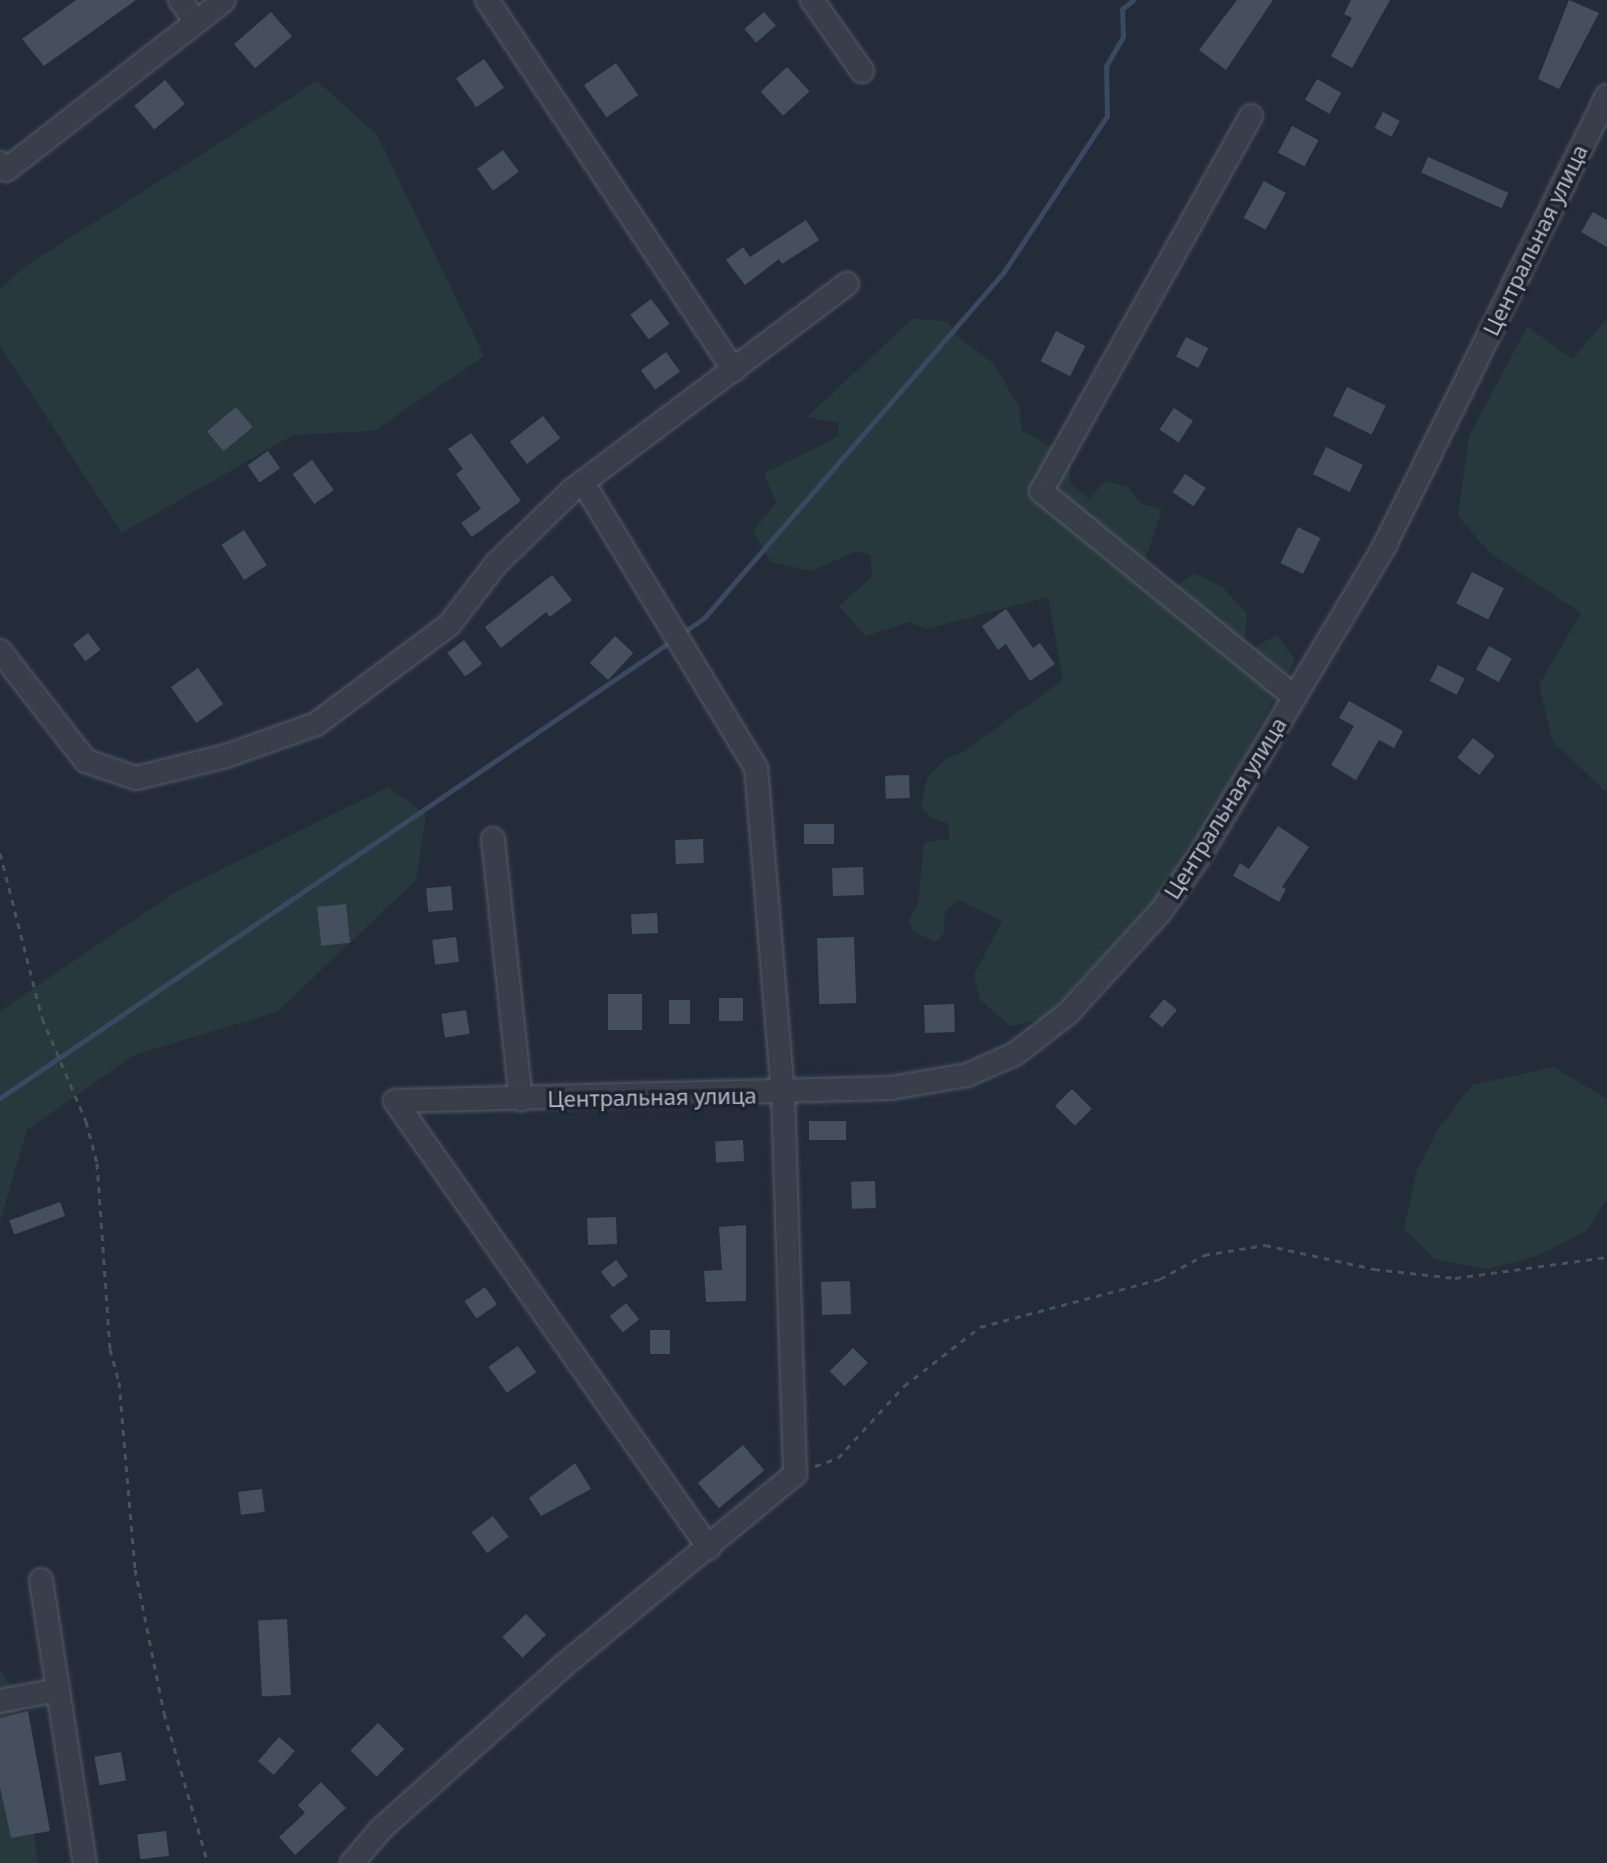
<!DOCTYPE html>
<meta charset="utf-8">
<style>
body{margin:0}
#map{position:relative;width:1607px;height:1863px;overflow:hidden;background:#242c3a;font-family:"Noto Sans",sans-serif}
div>[style]{position:absolute}
.green>*{inset:0;background:#27393c}
.stream>*{height:5px;margin:-2.5px;padding:0 2.5px;transform-origin:2.5px;border-radius:2.5px;background:#3a4962}
.building>*{inset:0;background:#454f5e;transform-origin:0 0}
.path>*{height:3px;margin-top:-1.5px;transform-origin:0;background:repeating-linear-gradient(90deg,#445458 0 6px,transparent 0 12px)}
.roads{filter:drop-shadow(0 0 2px #565c68) drop-shadow(0 0 2px #565c68)}
.minor>*{height:22px;margin:-11px;padding:0 11px;transform-origin:11px;border-radius:11px;background:#383e4a}
span{translate:-50% -50%;white-space:nowrap;text-align:center;line-height:1.15;-webkit-text-stroke:7px #1d232f;paint-order:stroke}
.street-label{font-size:22px;color:#b3b9c6}
</style>
<div id="map">
<div class="green">
<i style="clip-path:polygon(317px 81px,377px 135px,484px 356px,374px 431px,293px 435px,122px 533px,0 346px,0 289px,27px 265px)"></i>
<i style="clip-path:polygon(1607px 318px,1607px 789px,1605px 791px,1553px 742px,1539px 685px,1581px 613px,1491px 554px,1458px 516px,1469px 436px,1527px 327px,1573px 359px)"></i>
<i style="clip-path:polygon(912px 319px,947px 321px,959px 338px,993px 363px,1019px 407px,1022px 431px,1070px 457px,1070px 483px,1089px 499px,1105px 481px,1128px 487px,1140px 503px,1162px 509px,1144px 564px,1151px 582px,1177px 585px,1194px 574px,1221px 586px,1247px 613px,1244px 653px,1277px 635px,1295px 660px,1206px 825px,1163px 891px,1044px 1019px,1010px 1026px,980px 1000px,974px 975px,1002px 921px,958px 900px,945px 912px,944px 933px,935px 942px,913px 931px,909px 920px,918px 903px,924px 843px,949px 839px,949px 824px,932px 818px,921px 807px,927px 778px,946px 759px,963px 752px,1063px 680px,1048px 597px,926px 629px,910px 622px,865px 636px,839px 606px,872px 577px,870px 555px,856px 551px,812px 571px,771px 562px,753px 531px,776px 503px,764px 473px,839px 436px,838px 423px,807px 417px)"></i>
<i style="clip-path:polygon(388px 787px,426px 815px,416px 880px,277px 1012px,134px 1055px,27px 1130px,0 1221px,0 1011px,173px 894px)"></i>
<i style="clip-path:polygon(1554px 1067px,1607px 1099px,1607px 1199px,1587px 1231px,1540px 1255px,1488px 1269px,1434px 1259px,1404px 1229px,1417px 1170px,1437px 1131px,1472px 1085px)"></i>
<i style="clip-path:polygon(0 1669px,15px 1694px,38px 1863px,0 1863px)"></i>
</div>
<div class="stream">
<i style="left:681px;top:634px;width:28px;rotate:-35deg"></i>
<i style="left:704px;top:618px;width:457px;rotate:-49.1deg"></i>
<i style="left:1003px;top:273px;width:188px;rotate:-56.5deg"></i>
<i style="left:1107px;top:116px;width:50px;rotate:-91.1deg"></i>
<i style="left:1106px;top:66px;width:34px;rotate:-60deg"></i>
<i style="left:1123px;top:36px;width:27px;rotate:-92deg"></i>
<i style="left:1122px;top:9px;width:14px;rotate:-39deg"></i>
<i style="left:0;top:1098px;width:814px;rotate:-34.24deg"></i>
</div>
<div class="building">
<i style="clip-path:polygon(76px 0,136px 0,44px 66px,22px 39px)"></i>
<i style="clip-path:polygon(1237px 0,1273px 0,1226px 70px,1199px 50px)"></i>
<i style="clip-path:polygon(1351px 0,1390px 0,1352px 68px,1331px 56px,1352px 18px,1344px 14px)"></i>
<i style="clip-path:polygon(1569px 0,1599px 13px,1559px 89px,1538px 79px)"></i>
<i style="left:271px;top:12px;width:32px;height:49px;rotate:49deg"></i>
<i style="left:764px;top:12px;width:18px;height:26px;rotate:49deg"></i>
<i style="left:484px;top:59px;width:35px;height:34px;rotate:55deg"></i>
<i style="left:616px;top:63px;width:39px;height:39px;rotate:55deg"></i>
<i style="left:787px;top:67px;width:33px;height:36px;rotate:47deg"></i>
<i style="left:1317px;top:79px;width:28px;height:24px;rotate:30deg"></i>
<i style="left:165px;top:80px;width:31px;height:40px;rotate:50deg"></i>
<i style="left:1383px;top:112px;width:19px;height:18px;rotate:28deg"></i>
<i style="left:1292px;top:126px;width:30px;height:30px;rotate:28deg"></i>
<i style="left:503px;top:150px;width:27px;height:32px;rotate:54deg"></i>
<i style="left:1428px;top:157px;width:88px;height:17px;rotate:24deg"></i>
<i style="left:1264px;top:181px;width:25px;height:42px;rotate:29deg"></i>
<i style="clip-path:polygon(1593px 212px,1607px 220px,1607px 247px,1581px 232px)"></i>
<i style="clip-path:polygon(806px 220px,819px 240px,782px 264px,779px 259px,745px 285px,726px 260px,743px 247px,750px 257px)"></i>
<i style="left:651px;top:299px;width:31px;height:26px;rotate:53deg"></i>
<i style="left:1056px;top:331px;width:33px;height:34px;rotate:27deg"></i>
<i style="left:1186px;top:337px;width:25px;height:22px;rotate:27deg"></i>
<i style="left:666px;top:352px;width:24px;height:31px;rotate:54deg"></i>
<i style="left:1347px;top:387px;width:43px;height:32px;rotate:26deg"></i>
<i style="left:236px;top:407px;width:26px;height:38px;rotate:50deg"></i>
<i style="left:1174px;top:408px;width:23px;height:26px;rotate:34deg"></i>
<i style="left:543px;top:416px;width:28px;height:42px;rotate:52deg"></i>
<i style="clip-path:polygon(471px 433px,521px 501px,472px 537px,461px 523px,481px 509px,456px 474px,463px 469px,448px 449px)"></i>
<i style="left:1326px;top:447px;width:41px;height:30px;rotate:26deg"></i>
<i style="left:268px;top:451px;width:21px;height:25px;rotate:55deg"></i>
<i style="left:312px;top:460px;width:37px;height:24px;rotate:54deg"></i>
<i style="left:1185px;top:474px;width:25px;height:22px;rotate:34deg"></i>
<i style="left:1298px;top:527px;width:25px;height:40px;rotate:26deg"></i>
<i style="left:244px;top:530px;width:42px;height:27px;rotate:57deg"></i>
<i style="left:1472px;top:572px;width:36px;height:35px;rotate:27deg"></i>
<i style="clip-path:polygon(552px 575px,572px 600px,550px 617px,546px 612px,501px 648px,485px 627px)"></i>
<i style="clip-path:polygon(1006px 609px,1033px 648px,1040px 643px,1055px 664px,1030px 681px,1006px 644px,998px 650px,982px 626px)"></i>
<i style="left:88px;top:633px;width:21px;height:19px;rotate:53deg"></i>
<i style="left:615px;top:636px;width:25px;height:37px;rotate:43deg"></i>
<i style="left:464px;top:640px;width:30px;height:21px;rotate:53deg"></i>
<i style="left:1489px;top:646px;width:26px;height:27px;rotate:29deg"></i>
<i style="left:1438px;top:665px;width:30px;height:18px;rotate:27deg"></i>
<i style="left:198px;top:668px;width:44px;height:33px;rotate:55deg"></i>
<i style="clip-path:polygon(1349px 701px,1403px 731px,1394px 748px,1379px 740px,1356px 780px,1331px 765px,1354px 726px,1339px 718px)"></i>
<i style="left:1473px;top:738px;width:28px;height:25px;rotate:39deg"></i>
<i style="left:909px;top:775px;width:23px;height:24px;rotate:88deg"></i>
<i style="left:834px;top:824px;width:20px;height:30px;rotate:90deg"></i>
<i style="clip-path:polygon(1278px 826px,1309px 847px,1282px 887px,1286px 889px,1279px 902px,1233px 876px,1240px 863px,1249px 869px)"></i>
<i style="left:703px;top:839px;width:24px;height:28px;rotate:88deg"></i>
<i style="left:863px;top:867px;width:28px;height:31px;rotate:88deg"></i>
<i style="left:451px;top:886px;width:24px;height:25px;rotate:85deg"></i>
<i style="left:346px;top:904px;width:39px;height:29px;rotate:84deg"></i>
<i style="left:657px;top:913px;width:20px;height:26px;rotate:87deg"></i>
<i style="left:456px;top:937px;width:25px;height:24px;rotate:83deg"></i>
<i style="left:854px;top:937px;width:66px;height:37px;rotate:88deg"></i>
<i style="left:608px;top:994px;width:34px;height:36px"></i>
<i style="left:743px;top:998px;width:23px;height:24px;rotate:90deg"></i>
<i style="left:1164px;top:999px;width:17px;height:23px;rotate:40deg"></i>
<i style="left:669px;top:1000px;width:21px;height:24px"></i>
<i style="left:954px;top:1004px;width:28px;height:30px;rotate:88deg"></i>
<i style="left:466px;top:1010px;width:24px;height:25px;rotate:81deg"></i>
<i style="left:1072px;top:1089px;width:28px;height:24px;rotate:45deg"></i>
<i style="left:809px;top:1121px;width:37px;height:19px"></i>
<i style="left:743px;top:1140px;width:21px;height:28px;rotate:87deg"></i>
<i style="left:875px;top:1181px;width:27px;height:24px;rotate:88deg"></i>
<i style="left:60px;top:1202px;width:15px;height:54px;rotate:70deg"></i>
<i style="left:616px;top:1217px;width:27px;height:29px;rotate:88deg"></i>
<i style="clip-path:polygon(746px 1225px,746px 1301px,706px 1302px,704px 1271px,722px 1270px,719px 1227px)"></i>
<i style="left:616px;top:1260px;width:20px;height:19px;rotate:53deg"></i>
<i style="left:850px;top:1281px;width:33px;height:29px;rotate:88deg"></i>
<i style="left:485px;top:1287px;width:21px;height:25px;rotate:55deg"></i>
<i style="left:626px;top:1303px;width:21px;height:21px;rotate:51deg"></i>
<i style="left:650px;top:1330px;width:20px;height:24px"></i>
<i style="left:518px;top:1346px;width:32px;height:36px;rotate:55deg"></i>
<i style="left:853px;top:1348px;width:21px;height:33px;rotate:45deg"></i>
<i style="left:743px;top:1445px;width:33px;height:59px;rotate:50deg"></i>
<i style="clip-path:polygon(575px 1463px,591px 1489px,541px 1516px,529px 1498px)"></i>
<i style="left:262px;top:1489px;width:23px;height:24px;rotate:83deg"></i>
<i style="left:493px;top:1516px;width:26px;height:27px;rotate:53deg"></i>
<i style="left:526px;top:1614px;width:29px;height:33px;rotate:46deg"></i>
<i style="left:287px;top:1619px;width:76px;height:29px;rotate:87deg"></i>
<i style="clip-path:polygon(28px 1711px,50px 1831px,11px 1838px,0 1787px,0 1718px)"></i>
<i style="left:378px;top:1723px;width:37px;height:39px;rotate:45deg"></i>
<i style="left:279px;top:1737px;width:21px;height:32px;rotate:41deg"></i>
<i style="left:121px;top:1752px;width:29px;height:27px;rotate:80deg"></i>
<i style="clip-path:polygon(321px 1782px,346px 1808px,295px 1855px,279px 1837px,305px 1813px,298px 1805px)"></i>
<i style="left:166px;top:1831px;width:25px;height:29px;rotate:83deg"></i>
</div>
<div class="path">
<i style="left:0;top:853px;width:170px;rotate:75.7deg"></i>
<i style="left:42px;top:1018px;width:112px;rotate:66.9deg"></i>
<i style="left:86px;top:1121px;width:43px;rotate:75.3deg"></i>
<i style="left:97px;top:1163px;width:186px;rotate:86deg"></i>
<i style="left:110px;top:1349px;width:34px;rotate:75deg"></i>
<i style="left:119px;top:1382px;width:188px;rotate:85.1deg"></i>
<i style="left:135px;top:1569px;width:147px;rotate:78.6deg"></i>
<i style="left:164px;top:1713px;width:156px;rotate:73.7deg"></i>
<i style="left:815px;top:1466px;width:24px;rotate:-19deg"></i>
<i style="left:838px;top:1458px;width:98px;rotate:-47.5deg"></i>
<i style="left:904px;top:1386px;width:96px;rotate:-37.8deg"></i>
<i style="left:980px;top:1327px;width:186px;rotate:-14.9deg"></i>
<i style="left:1160px;top:1279px;width:50px;rotate:-28.6deg"></i>
<i style="left:1204px;top:1255px;width:62px;rotate:-9.3deg"></i>
<i style="left:1265px;top:1245px;width:112px;rotate:12.4deg"></i>
<i style="left:1374px;top:1269px;width:81px;rotate:6.3deg"></i>
<i style="left:1455px;top:1278px;width:153px;rotate:-7.9deg"></i>
</div>
<div class="roads">
<div class="minor">
<i style="left:180px;top:0;width:27px;rotate:54deg"></i>
<i style="left:487px;top:0;width:445px;rotate:56.3deg"></i>
<i style="left:812px;top:0;width:87px;rotate:54.8deg"></i>
<i style="left:1251px;top:116px;width:430px;rotate:119.2deg"></i>
<i style="left:1041px;top:491px;width:325px;rotate:39.1deg"></i>
<i style="left:0;top:163px;width:9px;rotate:49deg"></i>
<i style="left:6px;top:170px;width:276px;rotate:-37.9deg"></i>
<i style="left:0;top:651px;width:140px;rotate:52deg"></i>
<i style="left:86px;top:761px;width:53px;rotate:18.8deg"></i>
<i style="left:136px;top:778px;width:93px;rotate:-13.7deg"></i>
<i style="left:226px;top:756px;width:96px;rotate:-19.6deg"></i>
<i style="left:316px;top:724px;width:166px;rotate:-36.7deg"></i>
<i style="left:449px;top:625px;width:77px;rotate:-52.4deg"></i>
<i style="left:496px;top:564px;width:105px;rotate:-44.2deg"></i>
<i style="left:571px;top:491px;width:345px;rotate:-36.9deg"></i>
<i style="left:493px;top:839px;width:262px;rotate:83.9deg"></i>
<i style="left:395px;top:1101px;width:496px;rotate:-1.5deg"></i>
<i style="left:891px;top:1088px;width:77px;rotate:-9.7deg"></i>
<i style="left:967px;top:1075px;width:52px;rotate:-23.6deg"></i>
<i style="left:1015px;top:1054px;width:67px;rotate:-37.7deg"></i>
<i style="left:1068px;top:1013px;width:138px;rotate:-47.6deg"></i>
<i style="left:1161px;top:911px;width:70px;rotate:-54.9deg"></i>
<i style="left:1201px;top:854px;width:357px;rotate:-59.2deg"></i>
<i style="left:1384px;top:547px;width:503px;rotate:-63.69deg"></i>
<i style="left:395px;top:1101px;width:546px;rotate:54.91deg"></i>
<i style="left:41px;top:1580px;width:286px;rotate:81.2deg"></i>
<i style="left:0;top:1701px;width:59px;rotate:-10.7deg"></i>
<i style="left:352px;top:1863px;width:46px;rotate:-49.4deg"></i>
<i style="left:382px;top:1828px;width:243px;rotate:-41.8deg"></i>
<i style="left:563px;top:1666px;width:301px;rotate:-39.6deg"></i>
<i style="left:795px;top:1474px;width:379px;rotate:-91.8deg"></i>
<i style="left:783px;top:1095px;width:328px;rotate:-94.7deg"></i>
<i style="left:756px;top:768px;width:334px;rotate:-121.2deg"></i>
</div>
</div>
<div class="street-label">
<span style="left:1535px;top:240px;rotate:-64deg">Центральная улица</span>
<span style="left:1225px;top:808px;rotate:-58deg">Центральная улица</span>
<span style="left:652px;top:1097px;rotate:-1deg">Центральная улица</span>
</div>
</div>
